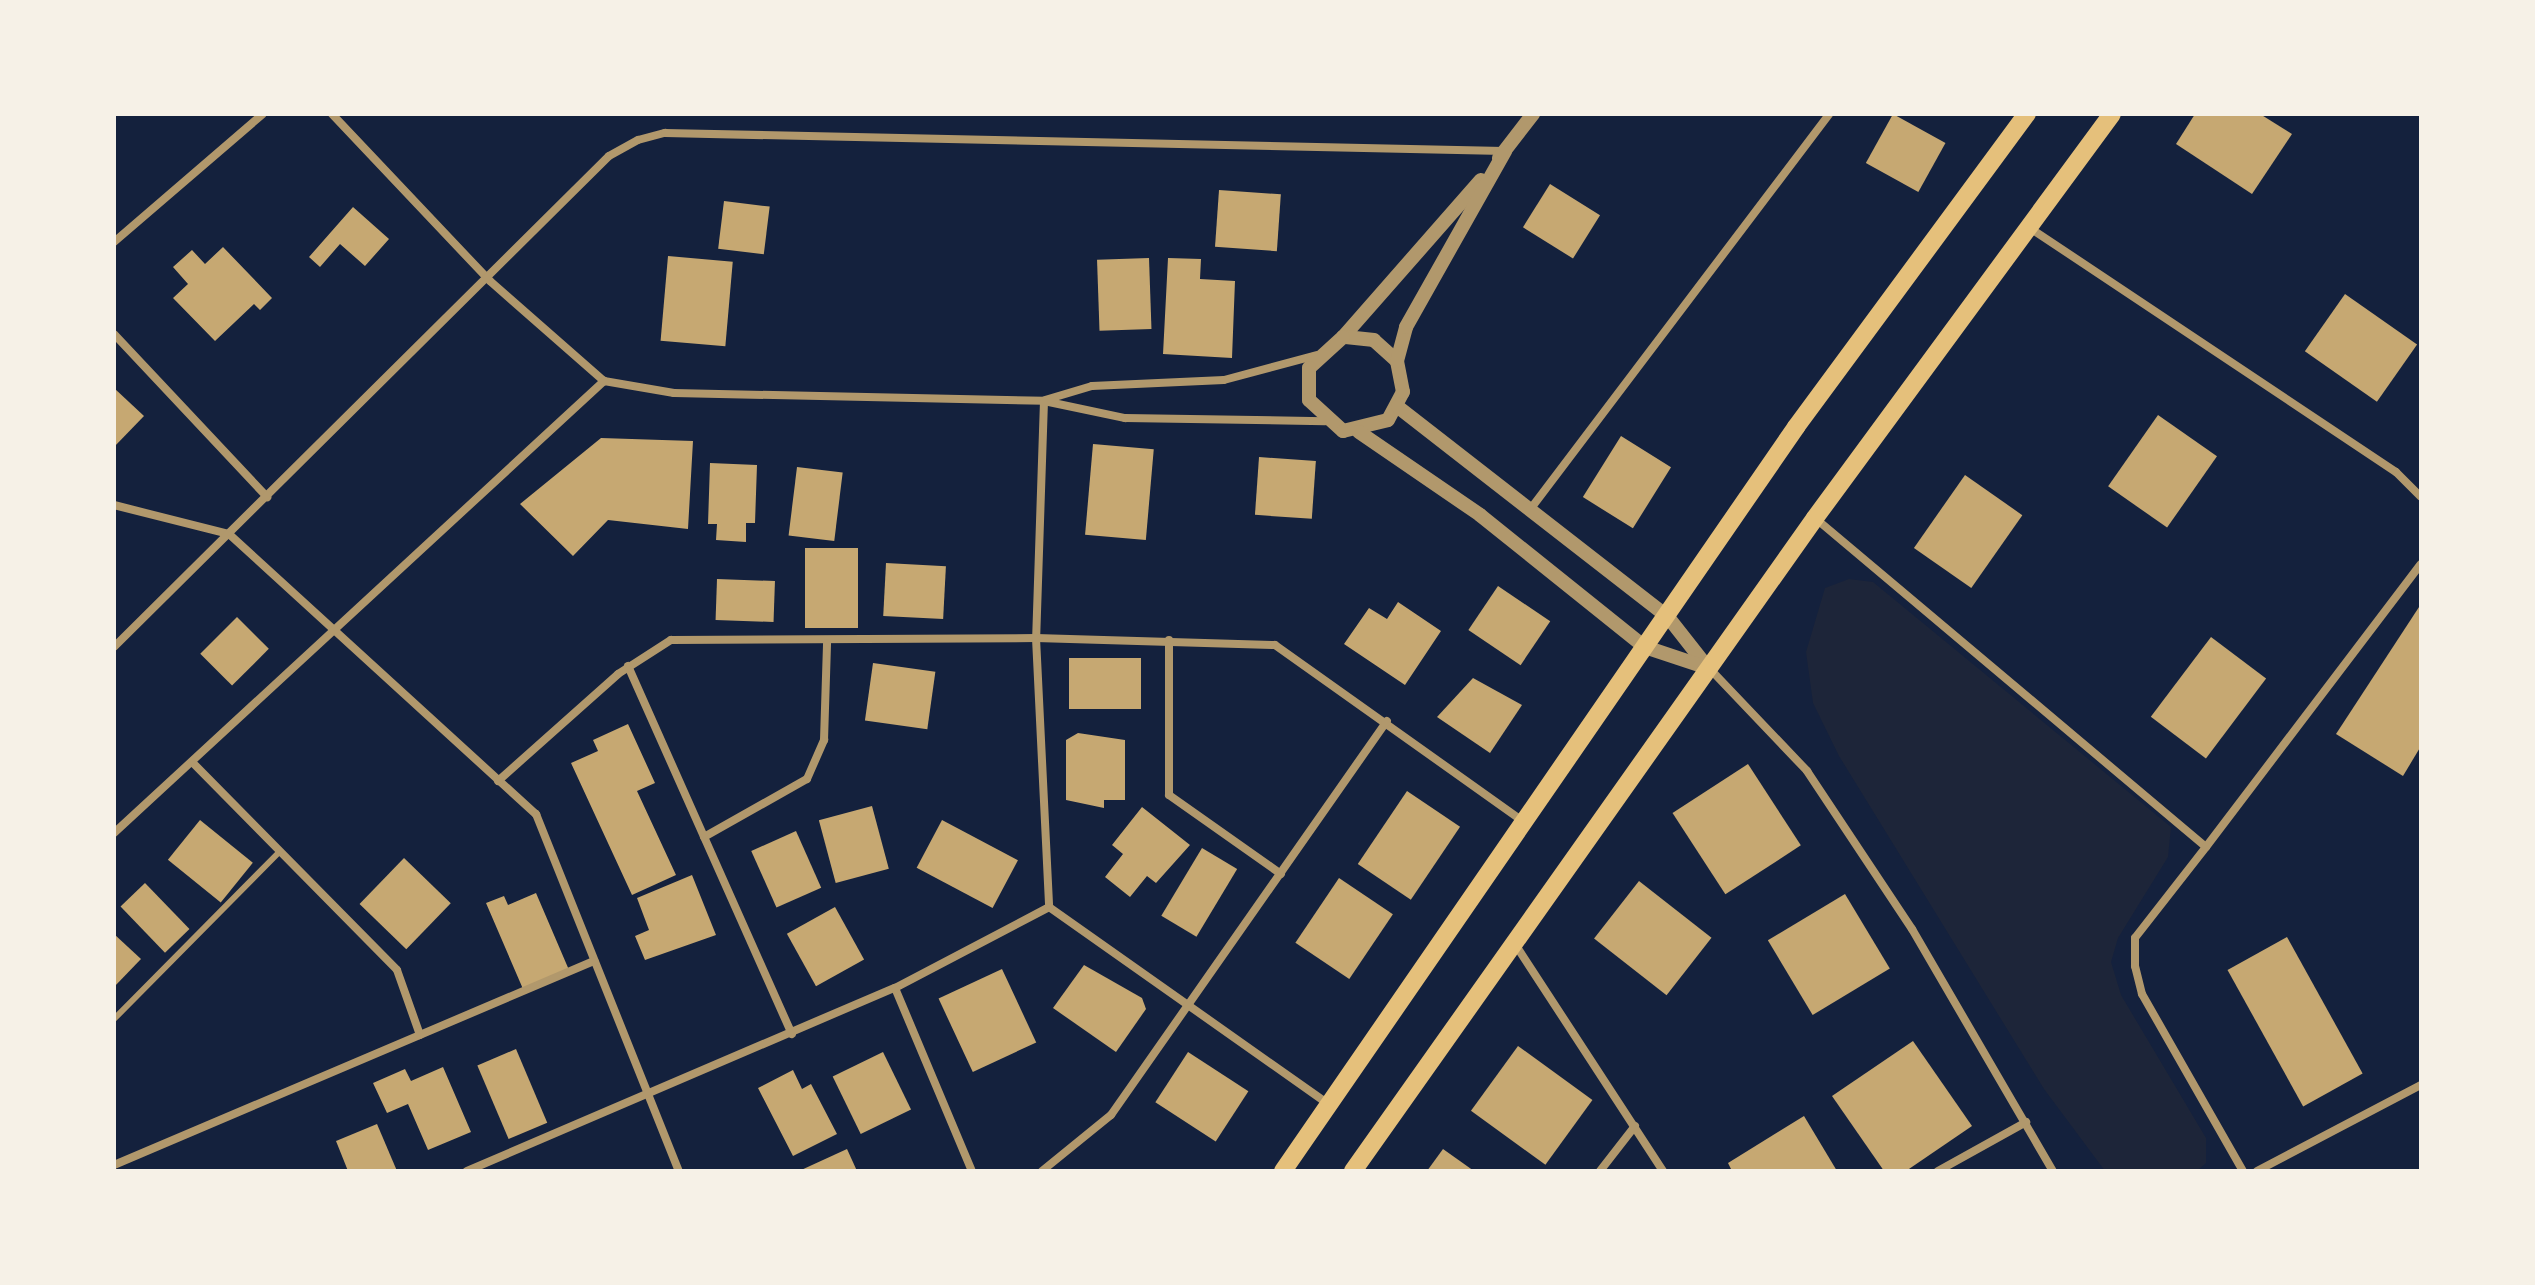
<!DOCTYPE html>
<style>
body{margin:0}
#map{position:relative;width:2535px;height:1285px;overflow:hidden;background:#14213d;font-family:"DM Sans",sans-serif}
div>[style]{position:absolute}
.green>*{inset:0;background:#1d2539}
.building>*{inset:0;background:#c6a872;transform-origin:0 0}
.service>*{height:6px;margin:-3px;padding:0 3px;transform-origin:3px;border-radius:3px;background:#b1986c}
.minor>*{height:8px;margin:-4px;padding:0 4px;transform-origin:4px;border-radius:4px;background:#b1986c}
.tertiary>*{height:14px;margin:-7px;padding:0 7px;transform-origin:7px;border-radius:7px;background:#b1986c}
.primary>*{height:18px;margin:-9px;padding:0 9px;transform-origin:9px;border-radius:9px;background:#e5c07b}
span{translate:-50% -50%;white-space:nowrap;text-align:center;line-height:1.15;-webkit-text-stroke:6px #f6f1e7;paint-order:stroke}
.frame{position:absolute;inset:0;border:116px solid #f6f1e7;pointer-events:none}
</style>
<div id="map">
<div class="green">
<i style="clip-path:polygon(1849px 579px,1873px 582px,2171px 827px,2168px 857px,2118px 938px,2111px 962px,2121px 995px,2206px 1138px,2206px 1163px,2197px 1171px,2105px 1171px,2044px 1089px,1839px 756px,1813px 703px,1806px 652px,1825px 588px)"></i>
</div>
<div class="building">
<i style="left:1893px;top:114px;width:60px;height:56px;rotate:29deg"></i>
<i style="clip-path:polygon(2195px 114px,2260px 114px,2292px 134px,2252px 194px,2176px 144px)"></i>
<i style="left:1550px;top:184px;width:59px;height:51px;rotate:32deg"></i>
<i style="left:1219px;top:190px;width:62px;height:57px;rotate:4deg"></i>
<i style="left:724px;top:201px;width:46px;height:48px;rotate:7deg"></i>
<i style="clip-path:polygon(353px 207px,389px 239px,365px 266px,340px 244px,320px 267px,309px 257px)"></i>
<i style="clip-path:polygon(223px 247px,272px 298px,260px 310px,254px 304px,215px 341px,173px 298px,188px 284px,173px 267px,192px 250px,205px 264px)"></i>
<i style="left:668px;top:256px;width:65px;height:85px;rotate:5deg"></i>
<i style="left:1149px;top:258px;width:71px;height:52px;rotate:88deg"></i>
<i style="clip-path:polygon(1168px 258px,1201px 259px,1200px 279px,1235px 281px,1232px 358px,1163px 354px)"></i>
<i style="left:2345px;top:294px;width:88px;height:70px;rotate:35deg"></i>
<i style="clip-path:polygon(114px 388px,144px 416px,114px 447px)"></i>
<i style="left:2158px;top:415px;width:72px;height:87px;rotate:35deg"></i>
<i style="left:1621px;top:436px;width:59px;height:72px;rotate:32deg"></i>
<i style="clip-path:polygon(601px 438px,693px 441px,688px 529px,608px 520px,573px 556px,520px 504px)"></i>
<i style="left:1093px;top:444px;width:61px;height:91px;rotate:5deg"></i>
<i style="left:1259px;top:457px;width:57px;height:58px;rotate:4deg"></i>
<i style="clip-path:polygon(710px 463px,757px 465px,755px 523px,746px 523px,746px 542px,716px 540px,717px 524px,708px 524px)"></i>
<i style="left:797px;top:467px;width:46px;height:69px;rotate:7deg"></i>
<i style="left:1965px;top:475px;width:70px;height:89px;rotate:35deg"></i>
<i style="left:858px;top:548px;width:80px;height:53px;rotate:90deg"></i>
<i style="left:886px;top:563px;width:60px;height:53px;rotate:3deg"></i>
<i style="left:717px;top:579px;width:58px;height:41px;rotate:2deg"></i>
<i style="left:1498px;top:586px;width:63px;height:53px;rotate:34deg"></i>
<i style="clip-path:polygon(1398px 602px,1441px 631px,1405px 685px,1344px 644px,1369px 608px,1387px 619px)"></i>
<i style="clip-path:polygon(2421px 604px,2421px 746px,2403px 776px,2336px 734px)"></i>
<i style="left:237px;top:617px;width:45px;height:52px;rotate:45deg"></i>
<i style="left:2211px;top:637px;width:69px;height:100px;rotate:37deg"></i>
<i style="left:1069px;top:658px;width:72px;height:51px"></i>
<i style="left:873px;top:663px;width:63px;height:58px;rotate:8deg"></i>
<i style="clip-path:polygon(1473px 678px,1522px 705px,1490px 753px,1437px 717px)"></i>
<i style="clip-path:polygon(628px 724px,655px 783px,637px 791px,676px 875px,632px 895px,571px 763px,598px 751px,593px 740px)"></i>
<i style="clip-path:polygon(1078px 733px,1125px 740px,1125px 800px,1104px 800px,1104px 808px,1066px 800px,1066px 740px)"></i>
<i style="left:1748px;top:764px;width:97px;height:90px;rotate:57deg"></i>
<i style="left:1407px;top:791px;width:64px;height:88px;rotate:34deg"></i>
<i style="left:872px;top:806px;width:65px;height:55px;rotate:75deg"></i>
<i style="clip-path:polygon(1142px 807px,1190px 845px,1156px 883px,1147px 876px,1130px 897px,1105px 877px,1123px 854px,1112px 845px)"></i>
<i style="left:200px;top:820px;width:68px;height:51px;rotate:39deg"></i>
<i style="left:942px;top:820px;width:86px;height:54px;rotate:28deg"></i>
<i style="left:796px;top:831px;width:62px;height:49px;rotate:66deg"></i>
<i style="left:1202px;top:848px;width:41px;height:79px;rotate:31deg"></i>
<i style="left:404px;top:858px;width:65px;height:64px;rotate:44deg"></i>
<i style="clip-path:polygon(692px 875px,716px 935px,645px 960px,635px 936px,649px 930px,637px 898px)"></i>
<i style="left:1339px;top:878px;width:65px;height:78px;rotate:34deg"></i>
<i style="left:1639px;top:881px;width:92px;height:73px;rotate:38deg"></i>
<i style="left:145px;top:883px;width:64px;height:34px;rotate:46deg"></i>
<i style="clip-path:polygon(536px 893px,569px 970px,523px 989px,486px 903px,504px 896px,508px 905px)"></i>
<i style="left:1845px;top:894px;width:87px;height:90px;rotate:59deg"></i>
<i style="left:835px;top:907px;width:60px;height:55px;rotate:61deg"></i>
<i style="clip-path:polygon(114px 934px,141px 959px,114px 987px)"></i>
<i style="left:2287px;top:937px;width:156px;height:68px;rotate:61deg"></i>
<i style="clip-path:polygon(1084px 965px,1142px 998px,1146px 1009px,1116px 1052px,1053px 1008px)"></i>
<i style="left:1002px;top:969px;width:81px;height:70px;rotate:65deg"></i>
<i style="clip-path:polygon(1913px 1041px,1972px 1126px,1906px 1171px,1884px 1171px,1832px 1096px)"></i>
<i style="left:1518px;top:1046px;width:92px;height:80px;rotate:36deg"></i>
<i style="left:516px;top:1049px;width:80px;height:42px;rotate:67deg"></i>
<i style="left:883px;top:1052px;width:64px;height:56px;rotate:64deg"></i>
<i style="left:1188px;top:1052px;width:72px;height:60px;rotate:33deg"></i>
<i style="clip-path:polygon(443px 1067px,471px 1132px,428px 1150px,408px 1104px,387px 1113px,373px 1083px,405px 1069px,411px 1081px)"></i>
<i style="clip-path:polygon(793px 1070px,802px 1089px,811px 1084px,837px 1134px,793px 1156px,758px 1088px)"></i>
<i style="clip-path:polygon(1804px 1116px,1837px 1171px,1732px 1171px,1728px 1163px)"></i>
<i style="clip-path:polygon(377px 1124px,397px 1171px,348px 1171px,336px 1141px)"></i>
<i style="clip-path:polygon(847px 1149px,857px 1171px,799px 1171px)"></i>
<i style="clip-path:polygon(1443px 1149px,1474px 1171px,1427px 1171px)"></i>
</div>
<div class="service">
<i style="left:114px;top:1019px;width:236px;rotate:-45.3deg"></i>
</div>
<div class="minor">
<i style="left:332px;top:114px;width:230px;rotate:46.6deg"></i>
<i style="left:490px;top:281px;width:152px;rotate:41.3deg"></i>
<i style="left:604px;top:381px;width:71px;rotate:9.7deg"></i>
<i style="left:674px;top:393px;width:370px;rotate:1.2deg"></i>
<i style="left:1044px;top:401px;width:83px;rotate:11.9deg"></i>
<i style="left:1125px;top:418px;width:200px;rotate:0.9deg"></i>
<i style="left:2030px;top:228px;width:440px;rotate:33.7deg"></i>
<i style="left:2396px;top:472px;width:35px;rotate:45deg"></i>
<i style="left:114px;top:242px;width:196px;rotate:-40.7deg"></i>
<i style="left:114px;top:334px;width:224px;rotate:46.8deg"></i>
<i style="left:1045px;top:400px;width:49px;rotate:-16.6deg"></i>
<i style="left:1092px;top:386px;width:132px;rotate:-2.6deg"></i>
<i style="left:1224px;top:380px;width:96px;rotate:-15deg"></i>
<i style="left:1044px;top:401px;width:237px;rotate:91.9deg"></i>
<i style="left:1036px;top:638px;width:239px;rotate:1.7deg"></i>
<i style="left:1275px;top:645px;width:302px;rotate:35.4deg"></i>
<i style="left:114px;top:505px;width:119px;rotate:14.2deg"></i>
<i style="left:229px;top:534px;width:416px;rotate:42.4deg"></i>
<i style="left:536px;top:814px;width:385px;rotate:68.2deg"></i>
<i style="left:1529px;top:511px;width:498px;rotate:-52.9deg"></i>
<i style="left:1815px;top:518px;width:511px;rotate:40.08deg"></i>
<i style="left:2206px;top:847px;width:115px;rotate:128deg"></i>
<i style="left:2135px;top:938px;width:28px;rotate:90deg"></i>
<i style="left:2135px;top:966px;width:29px;rotate:76deg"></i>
<i style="left:2142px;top:994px;width:204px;rotate:60.3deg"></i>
<i style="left:1169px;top:640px;width:155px;rotate:90deg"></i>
<i style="left:1169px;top:795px;width:137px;rotate:35.2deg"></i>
<i style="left:114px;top:647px;width:697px;rotate:-44.77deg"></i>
<i style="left:609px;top:156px;width:33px;rotate:-29deg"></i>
<i style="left:638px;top:140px;width:28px;rotate:-15deg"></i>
<i style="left:665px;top:133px;width:839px;rotate:1.23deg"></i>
<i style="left:628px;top:666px;width:403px;rotate:66deg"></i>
<i style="left:1710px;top:669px;width:141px;rotate:46.4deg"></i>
<i style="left:1807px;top:771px;width:190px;rotate:56.4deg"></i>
<i style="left:1912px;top:929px;width:280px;rotate:59.8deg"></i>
<i style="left:194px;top:764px;width:289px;rotate:45.4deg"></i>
<i style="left:397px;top:970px;width:69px;rotate:70.5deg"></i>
<i style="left:498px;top:781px;width:161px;rotate:-41.7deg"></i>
<i style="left:618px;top:674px;width:63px;rotate:-32.7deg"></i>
<i style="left:671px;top:640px;width:365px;rotate:-0.3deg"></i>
<i style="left:1036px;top:638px;width:269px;rotate:87.2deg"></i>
<i style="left:114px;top:833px;width:667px;rotate:-42.69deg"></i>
<i style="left:704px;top:837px;width:118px;rotate:-29.4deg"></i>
<i style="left:807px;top:779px;width:43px;rotate:-66.4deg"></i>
<i style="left:824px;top:740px;width:97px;rotate:-88.2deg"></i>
<i style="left:2206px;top:847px;width:355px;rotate:-52.8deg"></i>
<i style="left:1515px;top:944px;width:271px;rotate:56.9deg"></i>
<i style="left:895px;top:988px;width:199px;rotate:67.2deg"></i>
<i style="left:114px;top:1165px;width:522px;rotate:-23.03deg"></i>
<i style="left:467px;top:1171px;width:465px;rotate:-23.2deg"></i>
<i style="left:895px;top:988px;width:174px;rotate:-27.7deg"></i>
<i style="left:1049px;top:907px;width:342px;rotate:35.2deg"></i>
<i style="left:1042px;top:1171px;width:89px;rotate:-39.1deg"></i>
<i style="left:1111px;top:1115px;width:481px;rotate:-55deg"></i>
<i style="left:1600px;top:1171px;width:57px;rotate:-52.1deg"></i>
<i style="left:1938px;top:1171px;width:101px;rotate:-29.1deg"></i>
<i style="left:2257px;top:1171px;width:185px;rotate:-27.7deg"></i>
</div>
<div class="tertiary">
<i style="left:1499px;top:158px;width:56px;rotate:-52.3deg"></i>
<i style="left:1343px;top:337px;width:209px;rotate:-48.7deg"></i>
<i style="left:1397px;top:361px;width:31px;rotate:-138deg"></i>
<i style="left:1374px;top:340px;width:31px;rotate:-174deg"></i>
<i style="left:1343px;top:337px;width:46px;rotate:137.6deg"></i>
<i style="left:1309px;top:368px;width:32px;rotate:90deg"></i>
<i style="left:1309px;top:400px;width:46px;rotate:42.4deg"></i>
<i style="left:1343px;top:431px;width:46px;rotate:-13.7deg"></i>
<i style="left:1388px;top:420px;width:32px;rotate:-62deg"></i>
<i style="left:1403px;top:392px;width:32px;rotate:-101deg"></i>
<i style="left:1397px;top:361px;width:35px;rotate:-75deg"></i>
<i style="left:1406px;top:327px;width:202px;rotate:-60.6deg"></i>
<i style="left:1398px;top:407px;width:342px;rotate:37.9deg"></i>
<i style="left:1668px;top:617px;width:65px;rotate:51.9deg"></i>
<i style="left:1359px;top:432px;width:147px;rotate:34.4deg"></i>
<i style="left:1480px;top:515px;width:211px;rotate:38.7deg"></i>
<i style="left:1645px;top:647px;width:66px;rotate:18.4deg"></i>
</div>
<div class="primary">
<i style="left:1283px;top:1171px;width:904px;rotate:-55.41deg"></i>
<i style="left:1796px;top:427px;width:389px;rotate:-53.6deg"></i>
<i style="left:1353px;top:1171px;width:800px;rotate:-54.72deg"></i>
<i style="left:1815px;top:518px;width:501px;rotate:-53.68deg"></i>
</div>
<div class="frame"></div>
</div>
